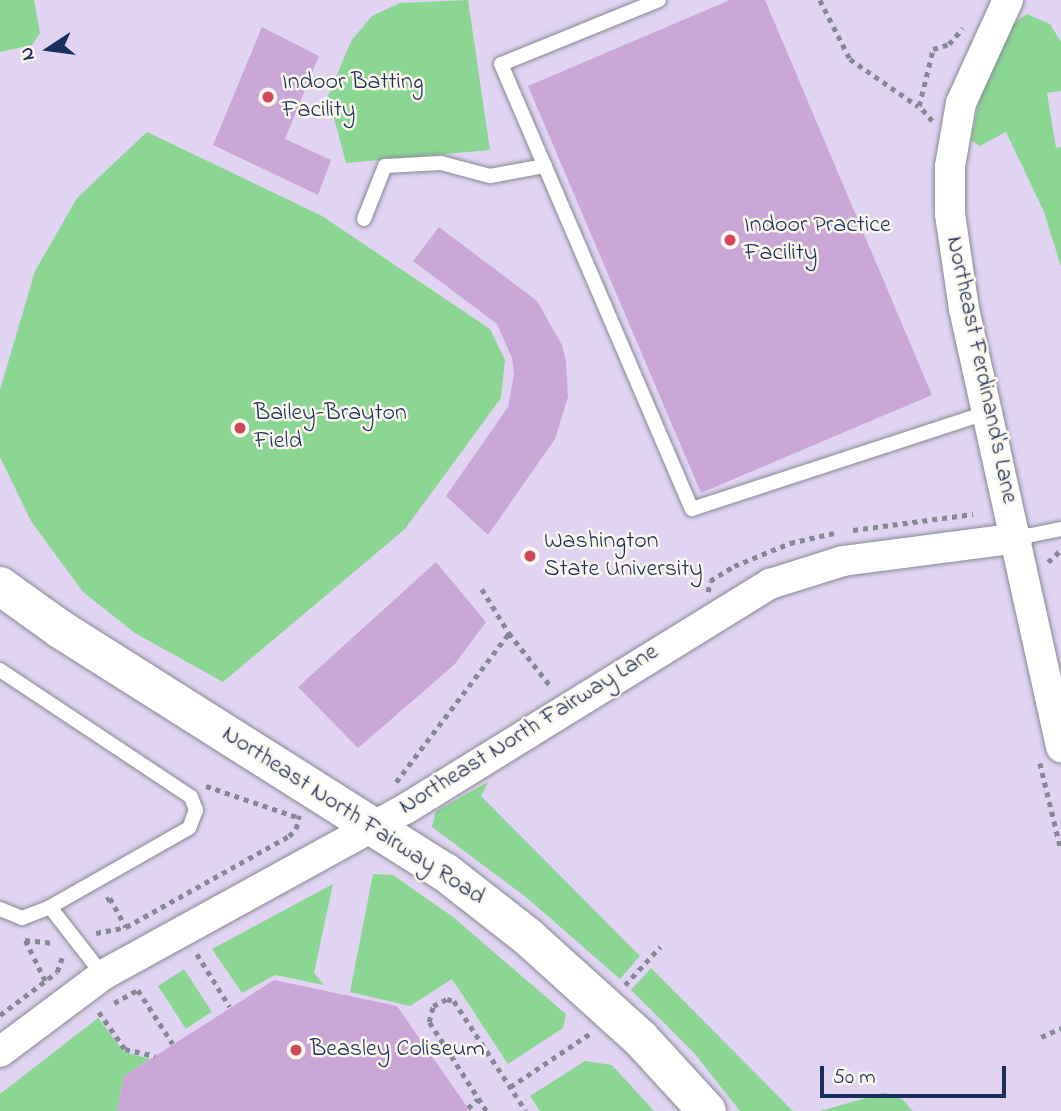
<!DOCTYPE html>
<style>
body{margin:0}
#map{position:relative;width:1061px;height:1111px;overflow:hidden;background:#efe5c7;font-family:"Indie Flower",sans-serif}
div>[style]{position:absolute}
.built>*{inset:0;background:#e1d4f3;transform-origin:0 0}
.green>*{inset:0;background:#8bd693;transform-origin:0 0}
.building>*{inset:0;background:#caa7d7}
.path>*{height:4.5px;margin-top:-2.25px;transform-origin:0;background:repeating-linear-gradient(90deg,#858a92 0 5px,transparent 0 10px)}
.roads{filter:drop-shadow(0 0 2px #858a92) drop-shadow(0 0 2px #858a92)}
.lane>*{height:14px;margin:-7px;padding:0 7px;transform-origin:7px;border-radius:7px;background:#fff}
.street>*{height:30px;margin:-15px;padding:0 15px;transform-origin:15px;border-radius:15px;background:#fff}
.secondary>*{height:38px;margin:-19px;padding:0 19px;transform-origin:19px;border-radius:19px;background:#fff}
.dots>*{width:19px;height:19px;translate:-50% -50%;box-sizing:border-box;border:4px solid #fbf7ec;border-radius:50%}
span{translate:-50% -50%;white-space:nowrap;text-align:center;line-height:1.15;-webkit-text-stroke:5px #fbf7ec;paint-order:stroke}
.poi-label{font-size:24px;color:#1b2f5e}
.left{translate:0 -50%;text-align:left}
.street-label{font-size:24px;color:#1b2f5e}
.north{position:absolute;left:14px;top:14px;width:70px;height:70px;-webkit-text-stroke:5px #fbf7ec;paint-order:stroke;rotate:257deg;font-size:19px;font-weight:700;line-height:28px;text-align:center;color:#1b2f5e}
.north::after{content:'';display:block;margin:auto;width:24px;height:32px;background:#1b2f5e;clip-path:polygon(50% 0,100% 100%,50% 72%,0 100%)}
.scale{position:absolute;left:820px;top:1066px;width:186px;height:32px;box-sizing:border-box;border:4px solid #1b2f5e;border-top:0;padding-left:9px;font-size:21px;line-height:24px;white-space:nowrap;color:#1b2f5e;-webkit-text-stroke:5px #fbf7ec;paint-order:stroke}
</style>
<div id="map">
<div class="built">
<i style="left:0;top:0;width:1061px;height:1111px"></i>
</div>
<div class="green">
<i style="clip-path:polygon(0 0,34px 0,40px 33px,32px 45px,0 52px)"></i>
<i style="clip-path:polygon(468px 0,490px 150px,346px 163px,328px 96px,351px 41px,372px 16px,400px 3px)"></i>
<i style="clip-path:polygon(1027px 14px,1050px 24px,1061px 42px,1061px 91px,1047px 93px,1056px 148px,1061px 147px,1061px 267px,1044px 212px,1006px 132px,980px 146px,971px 140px,983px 83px,1014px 23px)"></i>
<i style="clip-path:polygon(147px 132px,322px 216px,490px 329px,505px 360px,501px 398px,405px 529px,223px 682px,135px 633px,83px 592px,31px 521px,0 457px,0 390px,35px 271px,77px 198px)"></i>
<i style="clip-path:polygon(488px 782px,481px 796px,640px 956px,620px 979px,527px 898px,432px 827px,436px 811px)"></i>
<i style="clip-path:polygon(373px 874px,393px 875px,453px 917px,566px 1014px,563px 1028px,508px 1064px,452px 979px,410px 1006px,350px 992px)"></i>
<i style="clip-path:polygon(333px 884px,314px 973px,324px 985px,275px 975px,242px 993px,212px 949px)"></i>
<i style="clip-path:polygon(651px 968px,793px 1111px,740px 1111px,694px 1053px,631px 990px)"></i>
<i style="left:184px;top:969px;width:51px;height:31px;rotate:57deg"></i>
<i style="clip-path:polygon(98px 1018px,124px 1052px,150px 1059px,124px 1076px,117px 1111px,0 1111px,0 1094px)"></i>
<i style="clip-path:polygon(585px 1061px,612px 1065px,654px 1111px,540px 1111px,530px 1096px)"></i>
<i style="clip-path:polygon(884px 1093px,899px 1096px,913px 1111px,820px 1111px)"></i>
</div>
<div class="building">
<i style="clip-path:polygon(730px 0,765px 0,932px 395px,701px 493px,528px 86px)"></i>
<i style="clip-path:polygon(262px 27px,319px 56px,285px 139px,331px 160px,318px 195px,213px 145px)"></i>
<i style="clip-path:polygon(439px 227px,537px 301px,562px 345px,566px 361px,568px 397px,555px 439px,488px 535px,446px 496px,508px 407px,514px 374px,512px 358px,497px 324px,413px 261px)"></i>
<i style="clip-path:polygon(436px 562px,486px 622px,454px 665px,358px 748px,298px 687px)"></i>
<i style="clip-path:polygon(274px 980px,397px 1006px,470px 1111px,117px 1111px,124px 1076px)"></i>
</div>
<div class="path">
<i style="left:820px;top:0;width:66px;rotate:63deg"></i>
<i style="left:850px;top:59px;width:83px;rotate:34.7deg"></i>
<i style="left:932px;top:121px;width:20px;rotate:-131deg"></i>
<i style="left:919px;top:106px;width:59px;rotate:-76.2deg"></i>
<i style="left:933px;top:49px;width:17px;rotate:-17deg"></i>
<i style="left:949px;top:44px;width:21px;rotate:-49deg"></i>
<i style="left:853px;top:530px;width:121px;rotate:-7.6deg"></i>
<i style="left:1048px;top:562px;width:18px;rotate:-43deg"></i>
<i style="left:482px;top:589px;width:52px;rotate:58.5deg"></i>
<i style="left:509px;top:633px;width:70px;rotate:52deg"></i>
<i style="left:708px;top:592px;width:11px;rotate:-80deg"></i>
<i style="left:710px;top:581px;width:28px;rotate:-32deg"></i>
<i style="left:734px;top:566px;width:61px;rotate:-22.3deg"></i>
<i style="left:790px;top:543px;width:45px;rotate:-12.8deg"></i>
<i style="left:1040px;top:763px;width:89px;rotate:76.4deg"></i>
<i style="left:396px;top:782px;width:187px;rotate:-52.8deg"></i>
<i style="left:206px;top:786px;width:99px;rotate:18.8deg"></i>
<i style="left:106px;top:900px;width:4px;rotate:-27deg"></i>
<i style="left:110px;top:898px;width:33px;rotate:61deg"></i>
<i style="left:96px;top:933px;width:31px;rotate:-11deg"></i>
<i style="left:126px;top:927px;width:187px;rotate:-29.2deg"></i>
<i style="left:289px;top:836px;width:10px;rotate:-45deg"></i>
<i style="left:296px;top:829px;width:14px;rotate:-78deg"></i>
<i style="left:197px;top:954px;width:62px;rotate:58.1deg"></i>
<i style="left:45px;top:981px;width:46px;rotate:-116deg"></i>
<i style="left:25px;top:940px;width:29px;rotate:6deg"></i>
<i style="left:625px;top:985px;width:52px;rotate:-47.4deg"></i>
<i style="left:138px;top:990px;width:64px;rotate:57.1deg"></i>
<i style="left:114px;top:1003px;width:26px;rotate:-29deg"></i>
<i style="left:99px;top:1012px;width:45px;rotate:54.9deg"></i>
<i style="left:125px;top:1049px;width:31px;rotate:13deg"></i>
<i style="left:0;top:1015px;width:71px;rotate:-37deg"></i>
<i style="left:57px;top:972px;width:18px;rotate:-71deg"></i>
<i style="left:1041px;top:1037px;width:22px;rotate:-24deg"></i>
<i style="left:510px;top:1087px;width:97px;rotate:-33.7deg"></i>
<i style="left:468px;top:1108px;width:13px;rotate:-42deg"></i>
<i style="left:486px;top:1111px;width:106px;rotate:-122.6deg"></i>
<i style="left:429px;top:1022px;width:16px;rotate:-76deg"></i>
<i style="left:433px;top:1006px;width:16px;rotate:-27deg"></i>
<i style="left:447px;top:999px;width:7px;rotate:16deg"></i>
<i style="left:454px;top:1001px;width:131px;rotate:56.8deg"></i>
</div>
<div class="roads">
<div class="lane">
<i style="left:659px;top:0;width:170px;rotate:157.9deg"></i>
<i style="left:501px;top:64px;width:484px;rotate:66.8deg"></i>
<i style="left:692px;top:509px;width:312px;rotate:-18.1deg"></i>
<i style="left:364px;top:219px;width:57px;rotate:-68.4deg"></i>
<i style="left:385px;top:166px;width:56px;rotate:-3.1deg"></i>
<i style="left:441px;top:163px;width:51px;rotate:14.9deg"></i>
<i style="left:490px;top:176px;width:56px;rotate:-10.3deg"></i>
<i style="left:1017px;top:538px;width:45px;rotate:-11.6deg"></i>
<i style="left:0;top:670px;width:229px;rotate:33.6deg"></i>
<i style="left:191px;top:797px;width:14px;rotate:69deg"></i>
<i style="left:196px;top:810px;width:19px;rotate:111deg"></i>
<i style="left:189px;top:828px;width:160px;rotate:150.4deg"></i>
<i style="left:50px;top:907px;width:86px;rotate:52.1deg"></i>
<i style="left:0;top:909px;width:24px;rotate:22deg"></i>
<i style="left:22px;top:918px;width:30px;rotate:-21deg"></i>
</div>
<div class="street">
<i style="left:1008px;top:0;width:113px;rotate:114.5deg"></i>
<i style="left:961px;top:103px;width:64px;rotate:99.9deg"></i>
<i style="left:950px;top:166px;width:48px;rotate:90deg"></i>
<i style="left:950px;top:214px;width:96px;rotate:81.6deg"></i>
<i style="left:964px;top:309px;width:449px;rotate:77.5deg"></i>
<i style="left:0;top:1052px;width:129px;rotate:-36.8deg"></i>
<i style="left:103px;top:975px;width:347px;rotate:-28.8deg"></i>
<i style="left:407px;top:808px;width:427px;rotate:-31.7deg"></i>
<i style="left:770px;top:584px;width:77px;rotate:-17.5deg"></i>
<i style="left:843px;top:561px;width:176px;rotate:-7.5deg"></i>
</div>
<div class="secondary">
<i style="left:0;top:586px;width:74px;rotate:35.6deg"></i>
<i style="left:60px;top:629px;width:455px;rotate:32.3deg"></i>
<i style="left:445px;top:872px;width:104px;rotate:38deg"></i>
<i style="left:527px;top:936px;width:152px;rotate:42.1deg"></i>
<i style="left:640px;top:1038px;width:99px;rotate:47.5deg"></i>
</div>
</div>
<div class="dots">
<i style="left:268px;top:97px;background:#d1495b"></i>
<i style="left:730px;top:240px;background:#d1495b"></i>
<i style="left:240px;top:428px;background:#d1495b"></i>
<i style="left:530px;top:556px;background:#d1495b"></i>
<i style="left:296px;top:1050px;background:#d1495b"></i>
</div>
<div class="poi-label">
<span class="left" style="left:282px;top:97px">Indoor Batting<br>Facility</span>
<span class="left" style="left:744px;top:240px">Indoor Practice<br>Facility</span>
<span class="left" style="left:254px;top:428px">Bailey-Brayton<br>Field</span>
<span class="left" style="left:544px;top:556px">Washington<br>State University</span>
<span class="left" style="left:310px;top:1050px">Beasley Coliseum</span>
</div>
<div class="street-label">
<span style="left:981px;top:370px;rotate:78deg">Northeast Ferdinand's Lane</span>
<span style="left:529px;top:730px;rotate:-32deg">Northeast North Fairway Lane</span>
<span style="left:353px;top:816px;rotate:33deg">Northeast North Fairway Road</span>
</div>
<div class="north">N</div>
<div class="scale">50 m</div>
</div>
